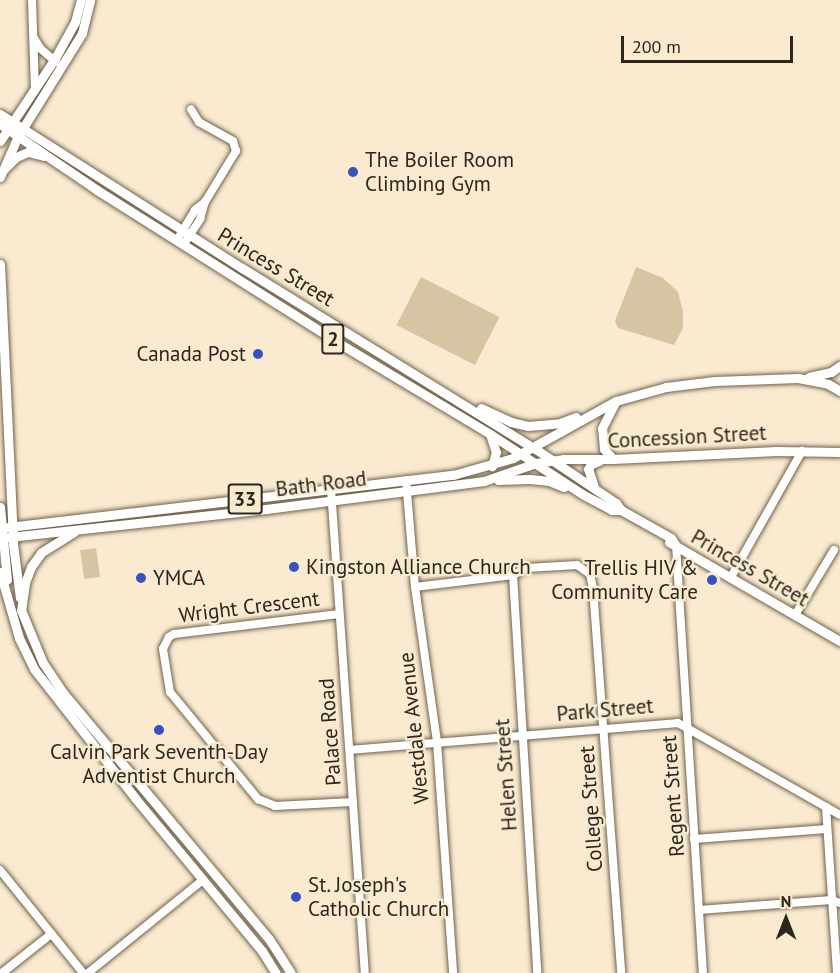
<!DOCTYPE html>
<style>
body{margin:0}
#map{position:relative;width:840px;height:973px;overflow:hidden;background:#f9ead0;font-family:"PT Sans",sans-serif}
div>[style]{position:absolute}
.green>*{inset:0;background:#d7c4a2;transform-origin:0 0}
.roads{filter:drop-shadow(0 0 2px #70634c) drop-shadow(0 0 2px #70634c)}
.minor>*{height:8px;margin:-4px;padding:0 4px;transform-origin:4px;border-radius:4px;background:#fff}
.major>*{height:9px;margin:-4.5px;padding:0 4.5px;transform-origin:4.5px;border-radius:4.5px;background:#fff}
.dots>*{width:16px;height:16px;translate:-50% -50%;box-sizing:border-box;border:3px solid #f9ead0;border-radius:50%}
span{translate:-50% -50%;white-space:nowrap;text-align:center;line-height:1.15;-webkit-text-stroke:4.5px #f9ead0;paint-order:stroke}
.shield-label span{padding:2px 4px;background:#f9ead0;border:2px solid;border-radius:4px;-webkit-text-stroke-width:0}
.shield-label{font-size:20px;color:#2c271d;font-weight:700}
.poi-label{font-size:21px;color:#2c271d}
.left{translate:0 -50%;text-align:left}
.right{translate:-100% -50%;text-align:right}
.street-label{font-size:21px;color:#2c271d}
.north{position:absolute;left:756px;top:889px;width:60px;height:60px;-webkit-text-stroke:4px #f9ead0;paint-order:stroke;rotate:0deg;font-size:16px;font-weight:700;line-height:24px;text-align:center;color:#2c271d}
.north::after{content:'';display:block;margin:auto;width:21px;height:27px;background:#2c271d;clip-path:polygon(50% 0,100% 100%,50% 72%,0 100%)}
.scale{position:absolute;left:621px;top:36px;width:172px;height:27px;box-sizing:border-box;border:3px solid #2c271d;border-top:0;padding-left:8px;font-size:18px;line-height:21px;white-space:nowrap;color:#2c271d;-webkit-text-stroke:4px #f9ead0;paint-order:stroke}
</style>
<div id="map">
<div class="green">
<i style="clip-path:polygon(636px 267px,663px 278px,678px 292px,683px 311px,683px 328px,674px 345px,618px 328px,615px 321px)"></i>
<i style="left:421px;top:277px;width:88px;height:54px;rotate:27deg"></i>
<i style="left:96px;top:548px;width:29px;height:16px;rotate:82deg"></i>
</div>
<div class="roads">
<div class="minor">
<i style="left:32px;top:0;width:89px;rotate:88.1deg"></i>
<i style="left:34px;top:38px;width:13px;rotate:58deg"></i>
<i style="left:41px;top:49px;width:20px;rotate:41deg"></i>
<i style="left:177px;top:240px;width:35px;rotate:-59deg"></i>
<i style="left:195px;top:210px;width:11px;rotate:-38deg"></i>
<i style="left:184px;top:244px;width:30px;rotate:-57deg"></i>
<i style="left:200px;top:219px;width:18px;rotate:-74deg"></i>
<i style="left:205px;top:202px;width:60px;rotate:-58.7deg"></i>
<i style="left:236px;top:151px;width:10px;rotate:-107deg"></i>
<i style="left:233px;top:141px;width:39px;rotate:-151deg"></i>
<i style="left:199px;top:122px;width:15px;rotate:-122deg"></i>
<i style="left:406px;top:480px;width:107px;rotate:85.2deg"></i>
<i style="left:415px;top:587px;width:157px;rotate:81.9deg"></i>
<i style="left:437px;top:742px;width:232px;rotate:86deg"></i>
<i style="left:331px;top:489px;width:485px;rotate:86deg"></i>
<i style="left:676px;top:545px;width:429px;rotate:86.4deg"></i>
<i style="left:513px;top:575px;width:399px;rotate:86.5deg"></i>
<i style="left:731px;top:577px;width:145px;rotate:-60.6deg"></i>
<i style="left:415px;top:587px;width:99px;rotate:-7deg"></i>
<i style="left:513px;top:575px;width:16px;rotate:-27deg"></i>
<i style="left:527px;top:568px;width:50px;rotate:-3.4deg"></i>
<i style="left:577px;top:565px;width:16px;rotate:35deg"></i>
<i style="left:590px;top:574px;width:14px;rotate:78deg"></i>
<i style="left:593px;top:588px;width:386px;rotate:85.8deg"></i>
<i style="left:339px;top:614px;width:166px;rotate:173.1deg"></i>
<i style="left:174px;top:634px;width:6px;rotate:149deg"></i>
<i style="left:169px;top:637px;width:13px;rotate:117deg"></i>
<i style="left:163px;top:649px;width:44px;rotate:80.8deg"></i>
<i style="left:170px;top:692px;width:139px;rotate:50.6deg"></i>
<i style="left:258px;top:799px;width:18px;rotate:22deg"></i>
<i style="left:275px;top:806px;width:78px;rotate:-2.9deg"></i>
<i style="left:795px;top:615px;width:76px;rotate:-59deg"></i>
<i style="left:350px;top:750px;width:329px;rotate:-4.7deg"></i>
<i style="left:678px;top:723px;width:186px;rotate:29.6deg"></i>
<i style="left:826px;top:807px;width:166px;rotate:86.2deg"></i>
<i style="left:694px;top:839px;width:133px;rotate:-4.3deg"></i>
<i style="left:0;top:870px;width:132px;rotate:51.1deg"></i>
<i style="left:699px;top:910px;width:133px;rotate:-4.3deg"></i>
<i style="left:832px;top:900px;width:9px;rotate:21deg"></i>
<i style="left:2px;top:973px;width:63px;rotate:-38.5deg"></i>
<i style="left:88px;top:973px;width:148px;rotate:-39deg"></i>
</div>
<div class="major">
<i style="left:0;top:114px;width:287px;rotate:32.5deg"></i>
<i style="left:242px;top:268px;width:343px;rotate:31.7deg"></i>
<i style="left:534px;top:448px;width:99px;rotate:33.9deg"></i>
<i style="left:616px;top:503px;width:9px;rotate:54deg"></i>
<i style="left:621px;top:510px;width:57px;rotate:29.2deg"></i>
<i style="left:671px;top:538px;width:6px;rotate:59deg"></i>
<i style="left:0;top:124px;width:117px;rotate:34.2deg"></i>
<i style="left:97px;top:190px;width:284px;rotate:32.3deg"></i>
<i style="left:337px;top:342px;width:179px;rotate:31deg"></i>
<i style="left:490px;top:434px;width:110px;rotate:33.1deg"></i>
<i style="left:582px;top:494px;width:34px;rotate:28deg"></i>
<i style="left:612px;top:510px;width:9px"></i>
<i style="left:0;top:141px;width:97px;rotate:-56.3deg"></i>
<i style="left:54px;top:60px;width:43px;rotate:-61.1deg"></i>
<i style="left:75px;top:22px;width:23px;rotate:-75deg"></i>
<i style="left:4px;top:169px;width:17px;rotate:-45deg"></i>
<i style="left:16px;top:157px;width:13px;rotate:-23deg"></i>
<i style="left:28px;top:152px;width:16px;rotate:14deg"></i>
<i style="left:0;top:177px;width:45px;rotate:-66.3deg"></i>
<i style="left:18px;top:136px;width:121px;rotate:-58.1deg"></i>
<i style="left:82px;top:33px;width:34px;rotate:-76deg"></i>
<i style="left:0;top:264px;width:280px;rotate:87.3deg"></i>
<i style="left:13px;top:544px;width:54px;rotate:82.6deg"></i>
<i style="left:809px;top:377px;width:23px;rotate:-13deg"></i>
<i style="left:831px;top:372px;width:11px;rotate:-34deg"></i>
<i style="left:481px;top:408px;width:33px;rotate:25deg"></i>
<i style="left:511px;top:422px;width:17px;rotate:13deg"></i>
<i style="left:528px;top:426px;width:32px;rotate:-5deg"></i>
<i style="left:560px;top:423px;width:17px;rotate:-21deg"></i>
<i style="left:490px;top:434px;width:19px;rotate:72deg"></i>
<i style="left:496px;top:452px;width:15px;rotate:106deg"></i>
<i style="left:613px;top:459px;width:13px;rotate:-132deg"></i>
<i style="left:604px;top:449px;width:21px;rotate:-95deg"></i>
<i style="left:602px;top:428px;width:30px;rotate:-63deg"></i>
<i style="left:498px;top:480px;width:32px;rotate:-2deg"></i>
<i style="left:530px;top:479px;width:19px;rotate:6deg"></i>
<i style="left:549px;top:481px;width:16px;rotate:22deg"></i>
<i style="left:594px;top:487px;width:19px;rotate:-108deg"></i>
<i style="left:588px;top:469px;width:6px;rotate:-59deg"></i>
<i style="left:591px;top:464px;width:9px;rotate:-21deg"></i>
<i style="left:0;top:507px;width:73px;rotate:84.5deg"></i>
<i style="left:0;top:528px;width:456px;rotate:-6.7deg"></i>
<i style="left:453px;top:475px;width:62px;rotate:-15.8deg"></i>
<i style="left:513px;top:458px;width:118px;rotate:-29deg"></i>
<i style="left:616px;top:401px;width:52px;rotate:-15.6deg"></i>
<i style="left:666px;top:387px;width:49px;rotate:-7deg"></i>
<i style="left:715px;top:381px;width:83px;rotate:-2.1deg"></i>
<i style="left:798px;top:378px;width:31px;rotate:11deg"></i>
<i style="left:828px;top:384px;width:14px;rotate:30deg"></i>
<i style="left:74px;top:532px;width:39px;rotate:148deg"></i>
<i style="left:41px;top:553px;width:17px;rotate:126deg"></i>
<i style="left:31px;top:567px;width:17px;rotate:111deg"></i>
<i style="left:25px;top:583px;width:27px;rotate:98deg"></i>
<i style="left:21px;top:610px;width:57px;rotate:67.5deg"></i>
<i style="left:43px;top:663px;width:37px;rotate:56deg"></i>
<i style="left:64px;top:694px;width:319px;rotate:50.1deg"></i>
<i style="left:269px;top:939px;width:40px;rotate:57.1deg"></i>
<i style="left:0;top:538px;width:268px;rotate:-6.2deg"></i>
<i style="left:266px;top:509px;width:220px;rotate:-7.3deg"></i>
<i style="left:484px;top:481px;width:55px;rotate:-19.1deg"></i>
<i style="left:536px;top:463px;width:27px;rotate:-8deg"></i>
<i style="left:563px;top:459px;width:50px"></i>
<i style="left:613px;top:459px;width:163px;rotate:-2.8deg"></i>
<i style="left:776px;top:451px;width:64px;rotate:0.9deg"></i>
<i style="left:669px;top:542px;width:198px;rotate:30.1deg"></i>
<i style="left:0;top:572px;width:69px;rotate:73.9deg"></i>
<i style="left:19px;top:638px;width:34px;rotate:64deg"></i>
<i style="left:34px;top:669px;width:164px;rotate:51.9deg"></i>
<i style="left:135px;top:798px;width:199px;rotate:50.3deg"></i>
<i style="left:262px;top:951px;width:26px;rotate:58deg"></i>
</div>
</div>
<div class="dots">
<i style="left:353px;top:172px;background:#3551c2"></i>
<i style="left:258px;top:354px;background:#3551c2"></i>
<i style="left:294px;top:567px;background:#3551c2"></i>
<i style="left:141px;top:578px;background:#3551c2"></i>
<i style="left:712px;top:580px;background:#3551c2"></i>
<i style="left:159px;top:730px;background:#3551c2"></i>
<i style="left:296px;top:897px;background:#3551c2"></i>
</div>
<div class="shield-label">
<span style="left:333px;top:339px">2</span>
<span style="left:245px;top:499px">33</span>
</div>
<div class="poi-label">
<span class="left" style="left:365px;top:172px">The Boiler Room<br>Climbing Gym</span>
<span class="right" style="left:246px;top:354px">Canada Post</span>
<span class="left" style="left:306px;top:567px">Kingston Alliance Church</span>
<span class="right" style="left:698px;top:580px">Trellis HIV &amp;<br>Community Care</span>
<span class="left" style="left:153px;top:578px">YMCA</span>
<span style="left:159px;top:764px">Calvin Park Seventh-Day<br>Adventist Church</span>
<span class="left" style="left:308px;top:897px">St. Joseph's<br>Catholic Church</span>
</div>
<div class="street-label">
<span style="left:276px;top:267px;rotate:31deg">Princess Street</span>
<span style="left:687px;top:437px;rotate:-3deg">Concession Street</span>
<span style="left:321px;top:484px;rotate:-7deg">Bath Road</span>
<span style="left:750px;top:568px;rotate:30deg">Princess Street</span>
<span style="left:249px;top:607px;rotate:-7deg">Wright Crescent</span>
<span style="left:605px;top:710px;rotate:-5deg">Park Street</span>
<span style="left:414px;top:728px;rotate:-96deg">Westdale Avenue</span>
<span style="left:330px;top:732px;rotate:-94deg">Palace Road</span>
<span style="left:506px;top:775px;rotate:-94deg">Helen Street</span>
<span style="left:673px;top:796px;rotate:-94deg">Regent Street</span>
<span style="left:591px;top:809px;rotate:-94deg">College Street</span>
</div>
<div class="north">N</div>
<div class="scale">200 m</div>
</div>
